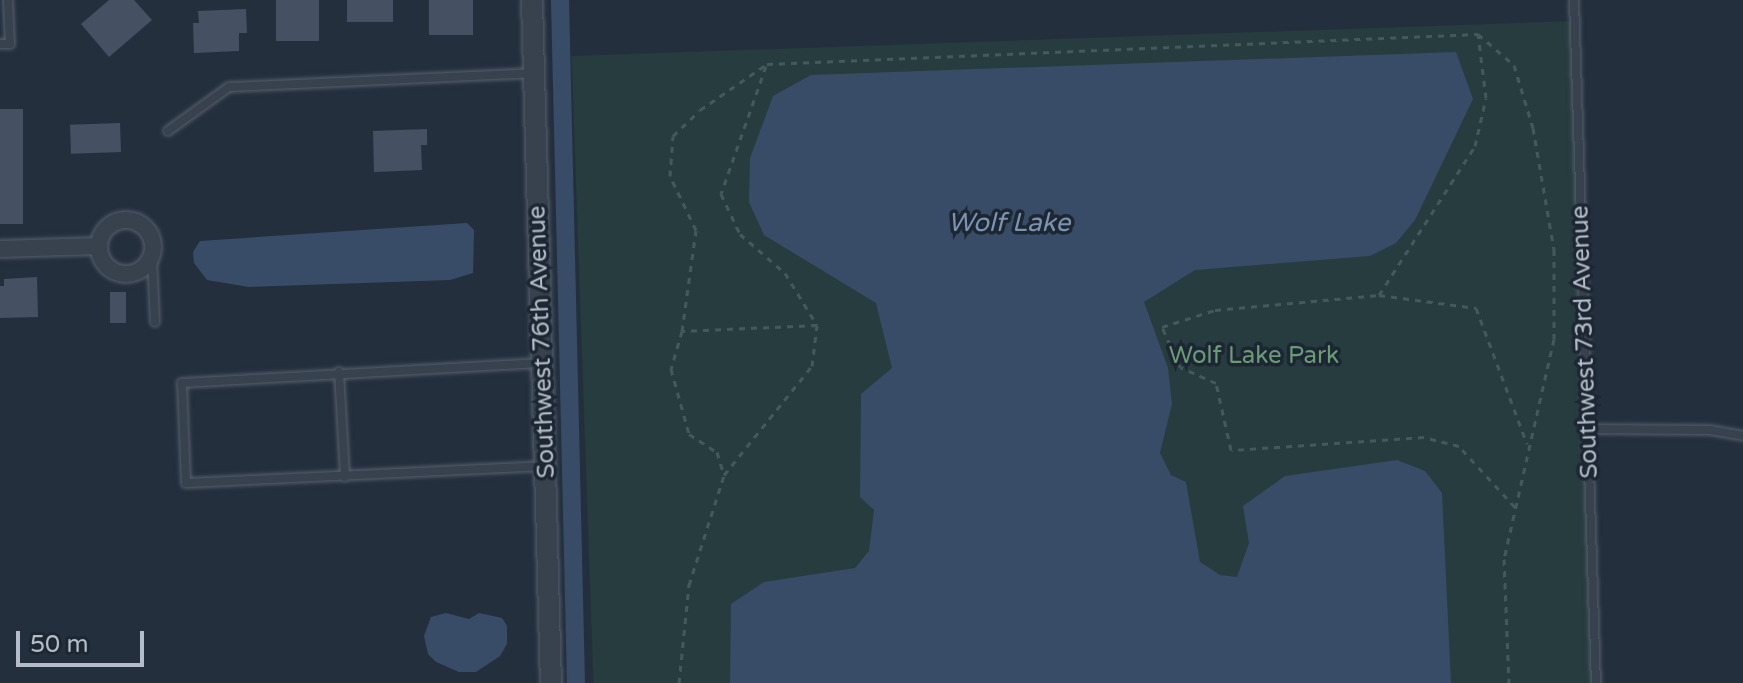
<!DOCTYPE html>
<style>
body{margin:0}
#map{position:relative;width:1743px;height:683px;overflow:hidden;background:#242f3e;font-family:"Varela Round",sans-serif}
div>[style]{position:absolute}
.green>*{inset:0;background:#263c3f;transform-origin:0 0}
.water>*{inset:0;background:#394c67}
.canal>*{height:18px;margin:-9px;padding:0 9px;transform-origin:9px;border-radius:9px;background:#394c67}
.building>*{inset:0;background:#455162;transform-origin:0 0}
.path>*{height:3px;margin-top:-1.5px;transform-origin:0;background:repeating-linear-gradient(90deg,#44595c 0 6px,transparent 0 12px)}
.roads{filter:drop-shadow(0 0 2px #565f6c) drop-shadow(0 0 2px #565f6c)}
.service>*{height:8px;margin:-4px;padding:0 4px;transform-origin:4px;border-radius:4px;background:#38414e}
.minor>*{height:16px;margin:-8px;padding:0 8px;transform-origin:8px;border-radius:8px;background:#38414e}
.minor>.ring{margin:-8px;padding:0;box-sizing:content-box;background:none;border:16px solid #38414e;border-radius:50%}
.tertiary>*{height:20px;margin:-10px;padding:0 10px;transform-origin:10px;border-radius:10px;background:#38414e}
span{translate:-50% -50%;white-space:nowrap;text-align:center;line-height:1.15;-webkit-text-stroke:7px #1d2633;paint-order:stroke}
.street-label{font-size:24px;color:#b4bcc9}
.park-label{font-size:24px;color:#6b9a76}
.water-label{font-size:26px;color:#7c92b1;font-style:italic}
.scale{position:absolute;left:16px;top:631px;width:128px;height:36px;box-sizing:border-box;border:4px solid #b4bcc9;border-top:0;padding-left:10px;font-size:24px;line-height:28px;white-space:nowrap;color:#b4bcc9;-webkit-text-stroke:6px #1d2633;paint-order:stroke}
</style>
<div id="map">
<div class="green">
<i style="left:1575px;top:21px;width:662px;height:1004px;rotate:88deg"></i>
</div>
<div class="water">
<i style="clip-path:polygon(1456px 52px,1473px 99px,1415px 220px,1396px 243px,1370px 256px,1195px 270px,1144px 302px,1168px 368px,1172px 404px,1160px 453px,1171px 475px,1186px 482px,1200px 562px,1220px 575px,1237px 577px,1249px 543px,1243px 506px,1285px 476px,1397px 460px,1425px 471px,1442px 493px,1451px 683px,730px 683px,731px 604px,764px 582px,855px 568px,869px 551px,874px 510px,860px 497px,861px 394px,892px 368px,876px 303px,764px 235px,749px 202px,750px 158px,773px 96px,811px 75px)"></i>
<i style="clip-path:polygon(467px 223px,474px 230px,473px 273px,450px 280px,249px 287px,207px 280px,194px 263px,193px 252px,200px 241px)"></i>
<i style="clip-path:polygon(446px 613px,469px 619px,479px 613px,502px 618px,507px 626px,507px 644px,500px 656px,476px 672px,459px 672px,436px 662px,428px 654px,424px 636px,431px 617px)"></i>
</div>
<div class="canal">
<i style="left:560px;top:0;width:683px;rotate:88.66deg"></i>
</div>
<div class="building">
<i style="clip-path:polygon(109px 0,134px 0,152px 20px,109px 57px,81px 24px)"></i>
<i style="left:276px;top:0;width:43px;height:41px"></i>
<i style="left:347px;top:0;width:46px;height:22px"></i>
<i style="left:429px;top:0;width:44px;height:35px"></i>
<i style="clip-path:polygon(246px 9px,247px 33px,239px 33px,239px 51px,194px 53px,193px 23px,199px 23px,198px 11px)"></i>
<i style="left:0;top:109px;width:23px;height:115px"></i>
<i style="left:120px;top:123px;width:29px;height:50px;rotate:88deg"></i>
<i style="clip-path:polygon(427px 129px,427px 145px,421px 145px,422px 170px,374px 172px,373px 131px)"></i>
<i style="clip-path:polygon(37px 277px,38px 317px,0 318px,0 286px,4px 286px,4px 279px)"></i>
<i style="left:110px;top:292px;width:16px;height:31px"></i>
</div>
<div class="path">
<i style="left:766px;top:66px;width:136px;rotate:109.4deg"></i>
<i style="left:721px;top:194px;width:44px;rotate:64.6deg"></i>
<i style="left:740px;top:234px;width:60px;rotate:40.9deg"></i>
<i style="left:785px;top:273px;width:61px;rotate:58.4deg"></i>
<i style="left:1379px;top:295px;width:177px;rotate:-57.2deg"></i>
<i style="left:1475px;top:146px;width:49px;rotate:-77.1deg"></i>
<i style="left:1486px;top:98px;width:64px;rotate:-97.1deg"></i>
<i style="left:682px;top:331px;width:102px;rotate:-82.1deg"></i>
<i style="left:696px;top:230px;width:60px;rotate:-115.7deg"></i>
<i style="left:670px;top:176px;width:40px;rotate:-85.7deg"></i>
<i style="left:673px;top:136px;width:37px;rotate:-44deg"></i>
<i style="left:700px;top:110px;width:81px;rotate:-34.5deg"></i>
<i style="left:767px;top:64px;width:712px;rotate:-2.42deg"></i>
<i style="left:1478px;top:34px;width:48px;rotate:40.7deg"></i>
<i style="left:1514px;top:65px;width:66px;rotate:73.2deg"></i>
<i style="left:1533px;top:128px;width:124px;rotate:80.2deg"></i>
<i style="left:1554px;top:250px;width:89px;rotate:90deg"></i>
<i style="left:1554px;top:339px;width:226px;rotate:102.8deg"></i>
<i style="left:1504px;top:559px;width:124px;rotate:87.7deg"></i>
<i style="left:1515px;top:507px;width:83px;rotate:-132.6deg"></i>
<i style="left:1459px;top:446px;width:36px;rotate:-166deg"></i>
<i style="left:1424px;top:437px;width:193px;rotate:176.1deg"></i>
<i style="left:1231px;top:450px;width:69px;rotate:-102.6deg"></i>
<i style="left:1216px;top:383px;width:39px;rotate:-156deg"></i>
<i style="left:1180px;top:367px;width:44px;rotate:-114.2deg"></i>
<i style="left:1162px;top:327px;width:56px;rotate:-17.8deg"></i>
<i style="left:1215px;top:310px;width:165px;rotate:-5.2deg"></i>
<i style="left:1379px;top:295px;width:98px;rotate:7.6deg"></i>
<i style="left:1476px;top:308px;width:145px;rotate:69.4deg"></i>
<i style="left:679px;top:683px;width:99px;rotate:-84.2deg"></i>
<i style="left:689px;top:585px;width:115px;rotate:-72.3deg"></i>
<i style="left:724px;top:475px;width:140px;rotate:-51.1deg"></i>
<i style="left:812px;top:366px;width:41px;rotate:-83deg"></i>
<i style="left:817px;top:325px;width:135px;rotate:177.5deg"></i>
<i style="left:682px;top:331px;width:40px;rotate:106deg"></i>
<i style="left:671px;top:369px;width:67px;rotate:74.5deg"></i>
<i style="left:689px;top:434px;width:33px;rotate:33deg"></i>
<i style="left:717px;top:452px;width:24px;rotate:73deg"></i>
</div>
<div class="roads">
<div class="service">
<i style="left:1574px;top:0;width:683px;rotate:88.16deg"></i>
<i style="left:0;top:44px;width:10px"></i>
<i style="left:10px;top:44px;width:44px;rotate:-92.6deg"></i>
<i style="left:168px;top:131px;width:75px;rotate:-35.8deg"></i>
<i style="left:229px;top:87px;width:305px;rotate:-2.6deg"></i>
<i style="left:152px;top:257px;width:65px;rotate:87.4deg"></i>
<i style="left:541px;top:363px;width:360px;rotate:176.8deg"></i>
<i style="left:182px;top:383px;width:100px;rotate:87.7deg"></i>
<i style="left:186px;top:483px;width:357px;rotate:-2.7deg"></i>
<i style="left:339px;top:372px;width:105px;rotate:86.7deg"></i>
<i style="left:1587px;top:429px;width:123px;rotate:0.5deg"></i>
<i style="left:1710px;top:430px;width:34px;rotate:10deg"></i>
</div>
<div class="minor">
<i class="ring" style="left:99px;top:220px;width:38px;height:38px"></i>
<i style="left:0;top:249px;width:98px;rotate:-1.8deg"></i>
</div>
<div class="tertiary">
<i style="left:532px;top:0;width:683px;rotate:88.41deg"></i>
</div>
</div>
<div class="street-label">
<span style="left:542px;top:342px;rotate:-92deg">Southwest 76th Avenue</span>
<span style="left:1585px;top:342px;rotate:-92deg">Southwest 73rd Avenue</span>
</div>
<div class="park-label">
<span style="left:1254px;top:356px">Wolf Lake Park</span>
</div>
<div class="water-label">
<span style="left:1009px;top:223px">Wolf Lake</span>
</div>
<div class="scale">50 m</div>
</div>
